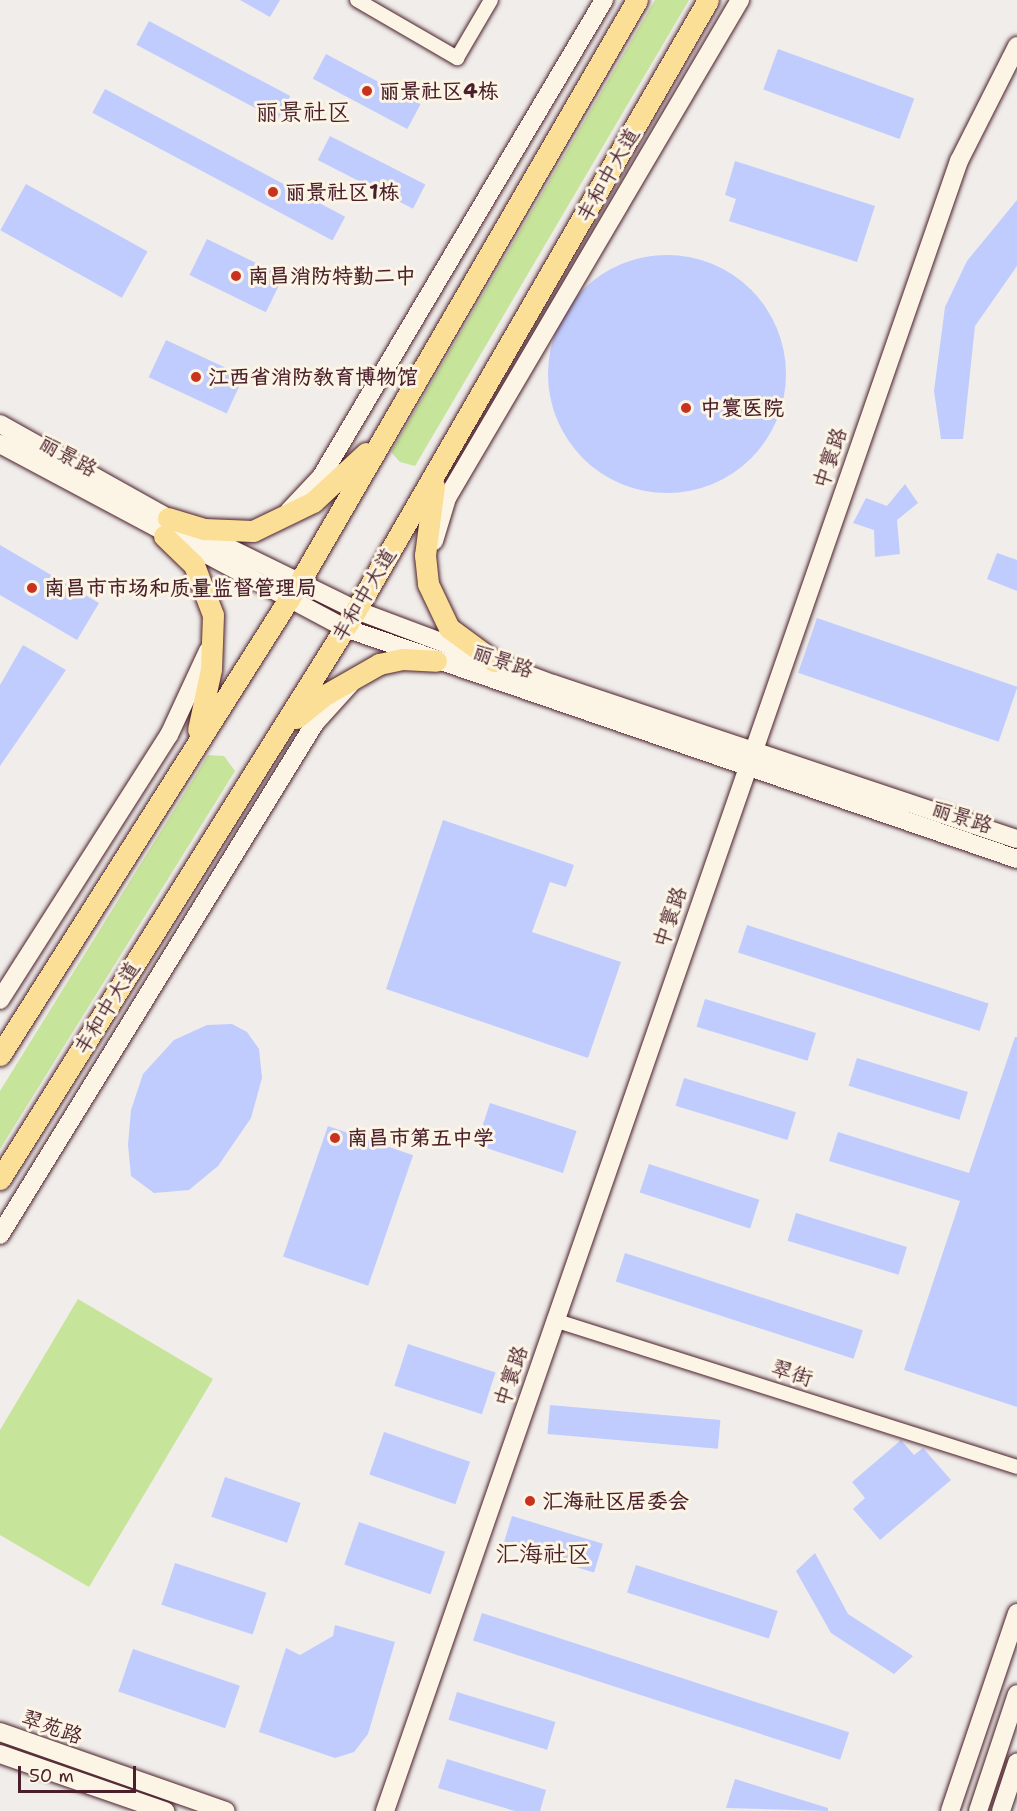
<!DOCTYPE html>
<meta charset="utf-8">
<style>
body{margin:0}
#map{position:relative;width:1017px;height:1811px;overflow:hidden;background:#f0edea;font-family:"Shantell Sans","LXGW WenKai TC",sans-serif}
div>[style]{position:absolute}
.green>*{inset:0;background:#c7e49b}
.building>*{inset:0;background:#c0ccfd;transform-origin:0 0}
.round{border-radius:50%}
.roads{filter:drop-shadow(0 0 2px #4a1f2b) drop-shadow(0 0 2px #4a1f2b)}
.street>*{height:14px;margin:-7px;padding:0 7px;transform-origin:7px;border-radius:7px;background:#fcf5e5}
.secondary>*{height:18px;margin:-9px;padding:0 9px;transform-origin:9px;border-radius:9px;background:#fcf5e5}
.primary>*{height:21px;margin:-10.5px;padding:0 10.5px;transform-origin:10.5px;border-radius:10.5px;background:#fbdf96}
.dots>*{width:16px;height:16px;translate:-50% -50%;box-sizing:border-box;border:3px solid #fcf5e5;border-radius:50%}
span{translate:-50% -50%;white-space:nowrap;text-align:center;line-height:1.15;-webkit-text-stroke:6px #fcf5e5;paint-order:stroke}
.poi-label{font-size:21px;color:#4a1f2b;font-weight:700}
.left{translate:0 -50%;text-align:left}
.street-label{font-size:21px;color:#4a1f2b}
.quarter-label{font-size:24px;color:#4a1f2b}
.scale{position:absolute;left:18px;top:1766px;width:118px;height:27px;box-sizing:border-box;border:3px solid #4a1f2b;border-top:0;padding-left:8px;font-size:18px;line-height:21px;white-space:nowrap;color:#4a1f2b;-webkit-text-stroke:4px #fcf5e5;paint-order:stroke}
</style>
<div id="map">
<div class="green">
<i style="clip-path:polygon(655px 0,689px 0,415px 466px,400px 462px,391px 452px)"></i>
<i style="clip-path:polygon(208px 755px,224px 756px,235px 771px,0 1149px,0 1091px)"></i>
<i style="clip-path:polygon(78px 1299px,213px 1379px,89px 1587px,0 1535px,0 1430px)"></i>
</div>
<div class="building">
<i style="clip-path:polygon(240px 0,280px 0,270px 17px)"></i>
<i style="left:149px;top:21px;width:160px;height:27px;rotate:28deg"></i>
<i style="left:778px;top:49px;width:145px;height:43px;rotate:20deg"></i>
<i style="left:326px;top:54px;width:107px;height:28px;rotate:28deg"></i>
<i style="left:105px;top:89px;width:272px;height:27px;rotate:28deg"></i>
<i style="left:330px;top:136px;width:107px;height:27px;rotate:27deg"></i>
<i style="clip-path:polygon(735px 161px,875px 206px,857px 262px,729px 221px,736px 199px,725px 195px)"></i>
<i style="left:26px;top:184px;width:139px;height:53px;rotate:29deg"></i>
<i style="clip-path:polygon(1017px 200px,1017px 266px,975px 326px,963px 439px,941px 439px,934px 391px,945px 307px,967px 261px)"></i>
<i style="left:207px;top:239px;width:85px;height:40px;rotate:26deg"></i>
<i class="round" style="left:548px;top:255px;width:238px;height:238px"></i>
<i style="left:166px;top:340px;width:86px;height:41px;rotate:25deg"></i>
<i style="clip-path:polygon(905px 484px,918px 503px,897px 520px,900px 554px,875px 557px,874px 530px,853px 523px,866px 498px,887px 506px)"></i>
<i style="clip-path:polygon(0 545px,99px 603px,77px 640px,0 595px)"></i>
<i style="clip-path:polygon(997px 553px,1017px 560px,1017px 591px,987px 579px)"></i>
<i style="left:817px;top:618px;width:212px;height:58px;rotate:19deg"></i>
<i style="clip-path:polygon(23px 645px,66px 670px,0 766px,0 685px)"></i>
<i style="clip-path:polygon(443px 820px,574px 865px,566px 887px,550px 882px,532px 932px,621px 962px,588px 1058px,386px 989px)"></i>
<i style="left:747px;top:925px;width:254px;height:29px;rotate:18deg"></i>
<i style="left:705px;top:999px;width:116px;height:29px;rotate:17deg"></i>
<i style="clip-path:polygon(232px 1024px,247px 1032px,259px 1049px,262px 1078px,251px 1118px,218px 1166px,189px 1190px,154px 1193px,131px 1176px,128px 1145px,131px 1110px,143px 1074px,174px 1040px,207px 1025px)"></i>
<i style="clip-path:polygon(1015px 1037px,1017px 1037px,1017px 1407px,904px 1370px,960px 1201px,829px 1161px,838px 1132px,969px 1173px)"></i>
<i style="left:857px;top:1058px;width:116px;height:29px;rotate:17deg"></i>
<i style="left:684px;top:1078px;width:117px;height:29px;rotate:17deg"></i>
<i style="left:490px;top:1103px;width:91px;height:44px;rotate:18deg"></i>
<i style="left:328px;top:1126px;width:90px;height:138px;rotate:19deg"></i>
<i style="left:649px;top:1164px;width:116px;height:30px;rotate:18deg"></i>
<i style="left:796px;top:1213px;width:116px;height:29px;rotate:17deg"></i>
<i style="left:625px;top:1253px;width:250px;height:30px;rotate:18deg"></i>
<i style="left:408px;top:1344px;width:92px;height:44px;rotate:18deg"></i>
<i style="left:550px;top:1405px;width:171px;height:29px;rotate:5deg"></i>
<i style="left:384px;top:1432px;width:91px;height:45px;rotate:19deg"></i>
<i style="clip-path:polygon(901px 1440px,914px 1455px,923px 1448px,951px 1480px,880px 1540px,853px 1509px,865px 1498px,852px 1482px)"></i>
<i style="left:225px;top:1477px;width:80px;height:42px;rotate:19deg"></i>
<i style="left:512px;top:1516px;width:95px;height:30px;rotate:17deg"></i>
<i style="left:359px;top:1522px;width:91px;height:45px;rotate:19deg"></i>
<i style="clip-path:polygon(815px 1553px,848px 1614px,913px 1656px,894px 1674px,831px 1633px,796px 1571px)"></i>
<i style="left:175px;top:1563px;width:96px;height:44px;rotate:18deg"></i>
<i style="left:636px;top:1565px;width:149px;height:29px;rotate:18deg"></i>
<i style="left:482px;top:1613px;width:386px;height:29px;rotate:18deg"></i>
<i style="clip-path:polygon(335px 1625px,395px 1642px,368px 1734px,354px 1752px,335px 1758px,259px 1732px,286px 1648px,300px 1655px,333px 1636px)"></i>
<i style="left:133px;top:1649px;width:113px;height:45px;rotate:19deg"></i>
<i style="left:457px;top:1692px;width:103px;height:29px;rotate:17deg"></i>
<i style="clip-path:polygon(447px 1759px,546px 1790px,540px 1811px,515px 1811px,438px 1788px)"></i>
<i style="clip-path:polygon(735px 1779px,828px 1808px,828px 1811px,726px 1808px)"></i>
</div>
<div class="roads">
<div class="street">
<i style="left:357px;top:0;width:116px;rotate:30.1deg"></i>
<i style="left:457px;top:58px;width:67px;rotate:-59.6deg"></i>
<i style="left:554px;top:1320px;width:486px;rotate:17.6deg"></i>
</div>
<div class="secondary">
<i style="left:0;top:424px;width:193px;rotate:29.2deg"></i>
<i style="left:168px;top:518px;width:209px;rotate:26.1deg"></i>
<i style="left:356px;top:610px;width:210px;rotate:20.6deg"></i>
<i style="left:553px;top:684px;width:489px;rotate:18.5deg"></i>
<i style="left:0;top:444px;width:391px;rotate:28.1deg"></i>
<i style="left:345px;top:628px;width:711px;rotate:18.97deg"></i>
<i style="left:289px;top:511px;width:47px;rotate:-46.7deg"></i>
<i style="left:321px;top:477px;width:555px;rotate:-59.32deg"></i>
<i style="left:434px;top:541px;width:45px;rotate:-73.2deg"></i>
<i style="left:447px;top:498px;width:578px;rotate:-59.53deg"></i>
<i style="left:0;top:1000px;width:314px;rotate:-57.5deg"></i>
<i style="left:169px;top:735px;width:93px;rotate:-65.1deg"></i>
<i style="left:0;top:1235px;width:601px;rotate:-58.4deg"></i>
<i style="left:315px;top:723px;width:54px;rotate:-48deg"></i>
<i style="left:0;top:1732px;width:239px;rotate:19.3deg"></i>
<i style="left:0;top:1754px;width:175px;rotate:19.1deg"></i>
<i style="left:385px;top:1811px;width:1747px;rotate:-70.82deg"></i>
<i style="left:959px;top:161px;width:129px;rotate:-63.2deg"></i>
<i style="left:950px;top:1811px;width:209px;rotate:-71.3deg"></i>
<i style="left:978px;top:1811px;width:123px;rotate:-71.6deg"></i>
<i style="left:1001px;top:1811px;width:51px;rotate:-71.6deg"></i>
</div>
<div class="primary">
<i style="left:434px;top:486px;width:70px;rotate:97.4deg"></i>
<i style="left:425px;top:555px;width:29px;rotate:84deg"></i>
<i style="left:428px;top:584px;width:49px;rotate:64.5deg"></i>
<i style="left:449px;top:628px;width:56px;rotate:36.3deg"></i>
<i style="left:168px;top:518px;width:38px;rotate:17deg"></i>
<i style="left:204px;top:529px;width:49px;rotate:2.3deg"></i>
<i style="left:253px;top:531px;width:67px;rotate:-25.8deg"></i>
<i style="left:313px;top:502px;width:72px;rotate:-42.8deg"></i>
<i style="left:164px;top:536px;width:42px;rotate:44deg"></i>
<i style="left:194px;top:565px;width:53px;rotate:69.2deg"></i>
<i style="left:213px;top:615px;width:54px;rotate:92.1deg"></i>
<i style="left:211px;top:669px;width:62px;rotate:102deg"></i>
<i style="left:296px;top:718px;width:35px;rotate:-39deg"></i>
<i style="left:323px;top:696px;width:64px;rotate:-29.7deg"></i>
<i style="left:379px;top:664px;width:24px;rotate:-12deg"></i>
<i style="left:402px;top:659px;width:34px;rotate:3deg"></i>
<i style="left:0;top:1055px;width:559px;rotate:-57.65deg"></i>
<i style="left:299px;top:583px;width:674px;rotate:-59.9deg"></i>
<i style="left:0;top:1179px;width:671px;rotate:-57.97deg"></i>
<i style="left:356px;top:610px;width:704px;rotate:-60.01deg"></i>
</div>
</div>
<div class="dots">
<i style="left:367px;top:91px;background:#c8321e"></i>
<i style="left:273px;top:192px;background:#c8321e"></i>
<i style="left:236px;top:276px;background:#c8321e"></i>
<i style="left:196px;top:377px;background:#c8321e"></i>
<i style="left:686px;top:408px;background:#c8321e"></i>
<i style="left:32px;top:588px;background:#c8321e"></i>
<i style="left:335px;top:1138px;background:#c8321e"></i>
<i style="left:530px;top:1501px;background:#c8321e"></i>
</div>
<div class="poi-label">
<span class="left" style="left:379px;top:91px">丽景社区4栋</span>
<span class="left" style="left:285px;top:192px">丽景社区1栋</span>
<span class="left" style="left:248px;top:276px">南昌消防特勤二中</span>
<span class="left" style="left:208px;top:377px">江西省消防教育博物馆</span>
<span class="left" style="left:700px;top:408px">中寰医院</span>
<span class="left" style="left:44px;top:588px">南昌市市场和质量监督管理局</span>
<span class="left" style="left:347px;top:1138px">南昌市第五中学</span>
<span class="left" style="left:542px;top:1501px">汇海社区居委会</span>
</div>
<div class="street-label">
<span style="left:608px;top:175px;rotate:-60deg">丰和中大道</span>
<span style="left:68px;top:456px;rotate:29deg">丽景路</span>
<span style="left:830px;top:458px;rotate:-71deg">中寰路</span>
<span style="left:364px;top:595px;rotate:-59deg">丰和中大道</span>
<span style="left:503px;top:661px;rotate:19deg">丽景路</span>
<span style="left:962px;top:817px;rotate:18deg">丽景路</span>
<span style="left:670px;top:917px;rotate:-71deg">中寰路</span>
<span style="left:107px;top:1008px;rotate:-58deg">丰和中大道</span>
<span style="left:792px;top:1373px;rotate:18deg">翠街</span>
<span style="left:511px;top:1376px;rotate:-71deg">中寰路</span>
<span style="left:52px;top:1727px;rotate:19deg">翠苑路</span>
</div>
<div class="quarter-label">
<span style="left:303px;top:113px">丽景社区</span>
<span style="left:543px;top:1555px">汇海社区</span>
</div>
<div class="scale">50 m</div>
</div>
